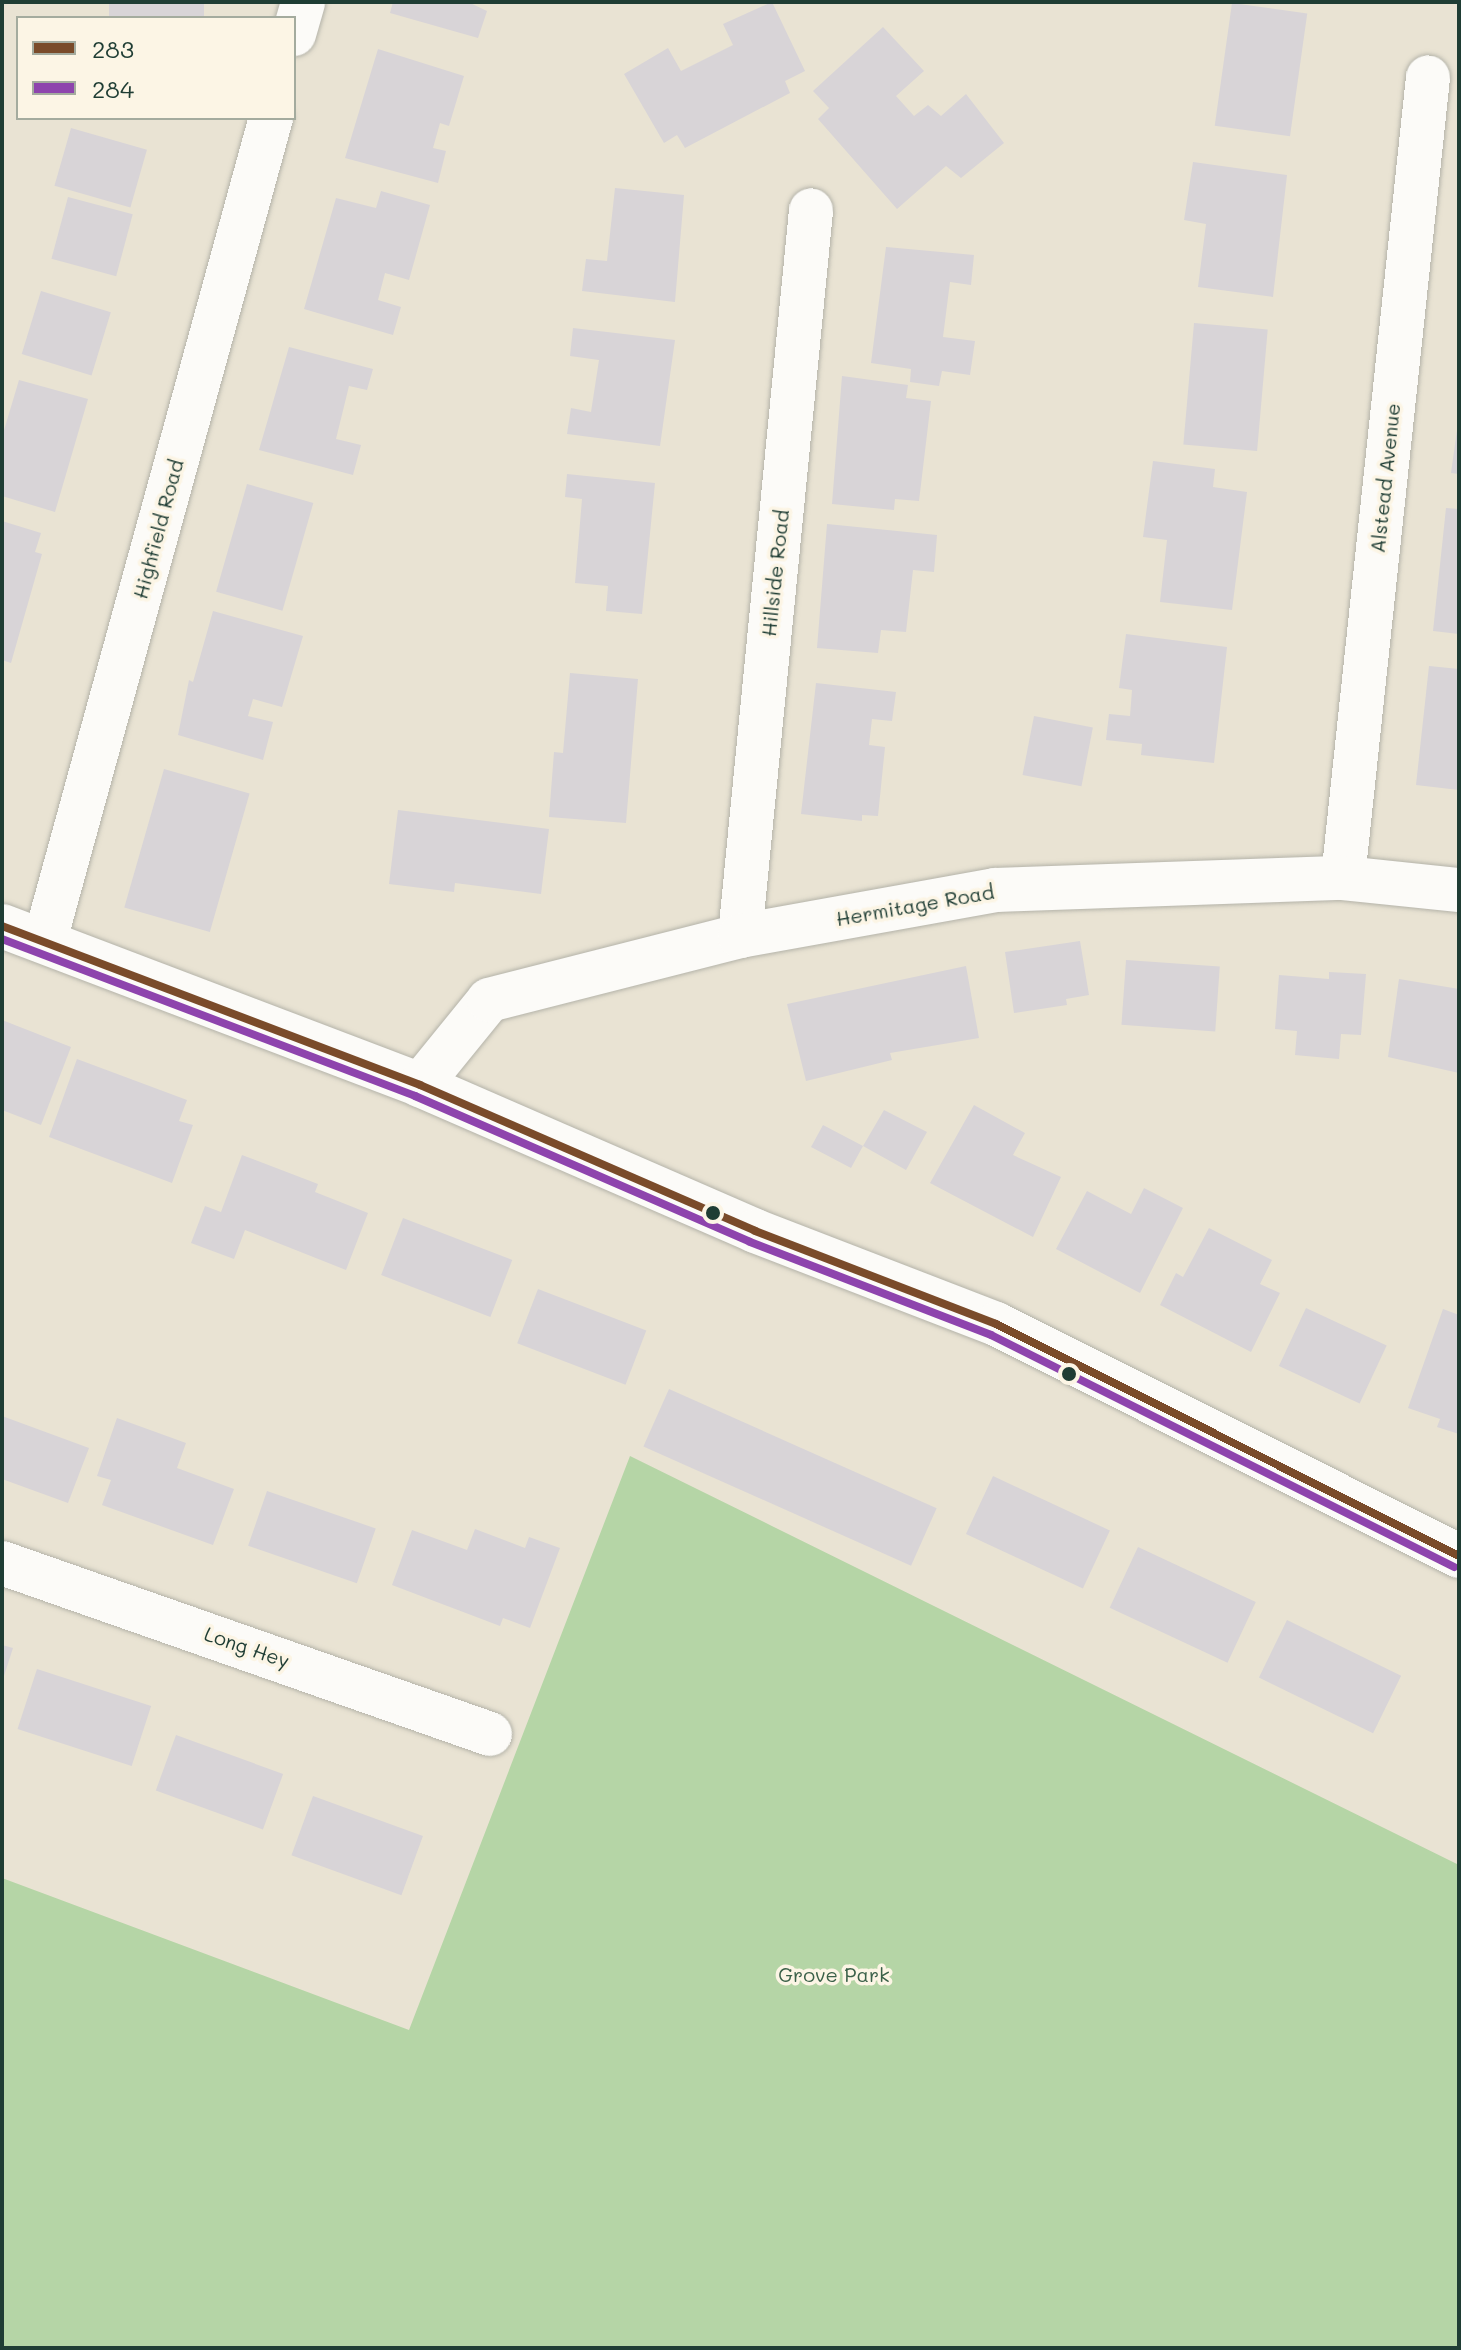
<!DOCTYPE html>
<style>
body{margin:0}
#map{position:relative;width:1461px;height:2350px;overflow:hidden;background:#e9e3d3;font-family:Mali,sans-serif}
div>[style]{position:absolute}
.green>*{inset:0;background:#b5d5a6}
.building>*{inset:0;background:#d8d4d7;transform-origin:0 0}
.roads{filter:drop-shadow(0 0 2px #b4b3a9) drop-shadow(0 0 2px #b4b3a9)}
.minor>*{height:44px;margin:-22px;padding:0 22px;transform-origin:22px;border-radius:22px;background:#fcfbf8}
.bus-1>*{height:8px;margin:-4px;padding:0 4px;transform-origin:4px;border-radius:4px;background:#7a4b2a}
.bus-2>*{height:8px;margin:-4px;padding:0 4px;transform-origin:4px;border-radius:4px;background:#8e44ad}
.dots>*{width:22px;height:22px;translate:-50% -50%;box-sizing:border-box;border:4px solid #fcf5e5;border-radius:50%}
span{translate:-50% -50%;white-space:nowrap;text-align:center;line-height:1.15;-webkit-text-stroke:7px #fcf5e5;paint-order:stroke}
.street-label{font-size:20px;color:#1f3d34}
.park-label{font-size:20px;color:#3a6048}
.frame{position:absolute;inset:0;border:4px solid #1f3d34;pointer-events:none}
.legend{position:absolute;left:16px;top:16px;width:280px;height:104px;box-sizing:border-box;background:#fcf5e5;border:2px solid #a4ab9e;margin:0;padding:10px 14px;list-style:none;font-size:24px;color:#1f3d34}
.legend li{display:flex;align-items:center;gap:16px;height:40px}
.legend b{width:40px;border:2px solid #a4ab9e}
</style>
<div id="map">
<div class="green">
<i style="clip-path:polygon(630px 1456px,1459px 1865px,1459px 2348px,2px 2348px,2px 1878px,409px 2030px)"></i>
</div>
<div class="building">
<i style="left:109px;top:2px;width:95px;height:16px"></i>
<i style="clip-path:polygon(393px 2px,468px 2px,487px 11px,478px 38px,390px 13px)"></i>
<i style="clip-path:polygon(772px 2px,805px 71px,785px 81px,790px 93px,685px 148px,677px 135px,664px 143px,624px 74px,668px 48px,681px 71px,733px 45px,723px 24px)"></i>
<i style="left:1232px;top:3px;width:76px;height:124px;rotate:8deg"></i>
<i style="clip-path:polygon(883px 27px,924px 71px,896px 96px,914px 116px,928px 105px,941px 116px,966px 94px,1004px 143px,961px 178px,946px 166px,897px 209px,818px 119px,829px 108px,813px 91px)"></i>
<i style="clip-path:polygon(378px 49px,464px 76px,449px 126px,440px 123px,433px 148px,446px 151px,438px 183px,345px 158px)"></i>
<i style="left:71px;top:128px;width:79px;height:60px;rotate:16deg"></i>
<i style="clip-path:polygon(1193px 162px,1287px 175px,1273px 297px,1198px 287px,1206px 224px,1184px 220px)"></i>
<i style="clip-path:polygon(615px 188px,684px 195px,675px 302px,582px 291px,586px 259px,607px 261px)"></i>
<i style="clip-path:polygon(381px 191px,430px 205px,409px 280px,385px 273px,378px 300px,401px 307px,393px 335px,304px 309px,336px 198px,376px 208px)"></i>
<i style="left:68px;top:197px;width:67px;height:64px;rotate:15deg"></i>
<i style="clip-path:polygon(886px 247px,974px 255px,971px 285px,950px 282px,943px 337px,975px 341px,970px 375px,942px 371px,939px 386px,910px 382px,911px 369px,871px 363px)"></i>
<i style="left:41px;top:291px;width:73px;height:66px;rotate:17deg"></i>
<i style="left:1194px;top:323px;width:74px;height:122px;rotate:5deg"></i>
<i style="clip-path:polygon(573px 328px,675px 340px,660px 446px,567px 434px,571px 408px,591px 412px,599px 360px,570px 356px)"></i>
<i style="clip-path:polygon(289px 347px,373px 369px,367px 390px,349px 386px,336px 439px,361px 445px,353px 475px,259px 450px)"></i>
<i style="clip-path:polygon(842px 376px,908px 385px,906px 398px,931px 401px,919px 501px,895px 499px,894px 510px,832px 504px)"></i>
<i style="clip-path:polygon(19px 380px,88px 399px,55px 512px,2px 496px,2px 437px)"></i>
<i style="clip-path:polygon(1457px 430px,1459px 430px,1459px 474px,1451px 473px)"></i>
<i style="clip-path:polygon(1153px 461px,1215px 469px,1213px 487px,1247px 492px,1232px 610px,1160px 602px,1167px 540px,1143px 537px)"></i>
<i style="clip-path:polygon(567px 474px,655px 483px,642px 614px,606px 611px,608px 586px,575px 583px,582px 499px,565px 497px)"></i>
<i style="left:247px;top:484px;width:69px;height:112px;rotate:16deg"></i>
<i style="clip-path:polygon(1446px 508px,1459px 509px,1459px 634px,1433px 631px)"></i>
<i style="clip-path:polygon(2px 521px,41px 533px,35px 552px,42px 554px,11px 663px,2px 660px)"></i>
<i style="clip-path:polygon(827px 524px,937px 535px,934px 572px,913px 570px,906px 632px,881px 630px,878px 653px,817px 648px)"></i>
<i style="clip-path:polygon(213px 611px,303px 636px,282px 707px,253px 699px,248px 716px,273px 722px,263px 760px,178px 735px,189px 680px,193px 682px)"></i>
<i style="clip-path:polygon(1126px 634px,1227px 647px,1214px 763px,1141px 755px,1142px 744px,1106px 740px,1109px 714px,1130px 716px,1132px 690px,1119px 688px)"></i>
<i style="clip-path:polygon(1429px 666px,1459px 669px,1459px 790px,1416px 785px)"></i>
<i style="clip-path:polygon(570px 673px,638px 679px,626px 823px,549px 817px,554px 752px,563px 753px)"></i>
<i style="clip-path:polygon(816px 683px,896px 692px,892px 721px,872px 719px,869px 745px,885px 747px,878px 816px,862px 815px,862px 821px,801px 814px)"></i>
<i style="left:1034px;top:716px;width:60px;height:60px;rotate:11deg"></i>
<i style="left:164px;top:769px;width:89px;height:144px;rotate:16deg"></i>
<i style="clip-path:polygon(398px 810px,549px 829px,541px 894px,455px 883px,454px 892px,389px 884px)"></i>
<i style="clip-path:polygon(1080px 941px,1089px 995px,1066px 999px,1067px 1005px,1014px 1013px,1005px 952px)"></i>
<i style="left:1126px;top:960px;width:94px;height:65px;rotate:4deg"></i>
<i style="clip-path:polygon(966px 966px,979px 1038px,890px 1053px,892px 1060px,806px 1081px,787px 1004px)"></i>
<i style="clip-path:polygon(1329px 972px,1366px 974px,1361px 1035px,1341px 1034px,1339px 1059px,1295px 1055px,1297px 1031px,1275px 1029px,1279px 975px,1329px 979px)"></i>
<i style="clip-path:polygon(1399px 979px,1459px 989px,1459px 1073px,1388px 1057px)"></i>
<i style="clip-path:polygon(2px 1020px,71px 1047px,41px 1125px,2px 1110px)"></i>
<i style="clip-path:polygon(77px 1059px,187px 1100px,179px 1121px,193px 1125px,172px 1183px,49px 1137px)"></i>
<i style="clip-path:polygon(974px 1105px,1025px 1133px,1013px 1155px,1061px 1177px,1033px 1237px,930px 1183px)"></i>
<i style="clip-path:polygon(884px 1110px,927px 1132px,906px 1170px,863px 1146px,851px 1168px,811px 1147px,823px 1125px,863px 1146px)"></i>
<i style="clip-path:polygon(242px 1155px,318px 1184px,315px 1192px,368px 1213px,346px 1270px,245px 1230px,234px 1259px,191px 1243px,205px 1206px,221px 1212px)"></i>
<i style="clip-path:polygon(1144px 1188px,1183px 1208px,1140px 1293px,1056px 1249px,1087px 1191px,1131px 1214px)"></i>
<i style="left:403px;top:1218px;width:117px;height:61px;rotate:21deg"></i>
<i style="clip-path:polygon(1209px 1228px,1272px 1260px,1260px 1284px,1280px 1293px,1251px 1352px,1160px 1305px,1176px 1273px,1183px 1277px)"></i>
<i style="left:538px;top:1289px;width:116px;height:58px;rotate:21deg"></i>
<i style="left:1306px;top:1308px;width:89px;height:64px;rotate:25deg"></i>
<i style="clip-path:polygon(1443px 1309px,1459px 1315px,1459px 1434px,1437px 1427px,1440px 1419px,1408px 1408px)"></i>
<i style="left:669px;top:1389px;width:293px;height:63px;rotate:24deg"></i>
<i style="clip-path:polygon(2px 1416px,89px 1448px,68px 1503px,2px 1479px)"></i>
<i style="clip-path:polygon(117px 1418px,186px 1443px,177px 1468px,234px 1489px,213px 1545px,102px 1505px,111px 1480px,97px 1476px)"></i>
<i style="left:993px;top:1476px;width:129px;height:64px;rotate:25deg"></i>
<i style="left:267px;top:1491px;width:115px;height:58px;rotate:19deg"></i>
<i style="clip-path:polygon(475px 1529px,525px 1548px,529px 1537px,560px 1548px,530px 1628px,503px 1618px,500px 1626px,392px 1585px,412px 1530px,467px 1550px)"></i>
<i style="left:1138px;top:1547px;width:130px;height:67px;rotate:25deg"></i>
<i style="left:1287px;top:1620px;width:127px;height:64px;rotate:26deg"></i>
<i style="clip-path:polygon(2px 1645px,13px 1648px,3px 1679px,2px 1679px)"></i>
<i style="left:37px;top:1669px;width:120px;height:63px;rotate:18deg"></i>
<i style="left:176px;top:1735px;width:114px;height:59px;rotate:20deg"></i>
<i style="left:313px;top:1796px;width:117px;height:63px;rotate:20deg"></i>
</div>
<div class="roads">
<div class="minor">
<i style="left:294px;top:34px;width:33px;rotate:-74deg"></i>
<i style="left:1343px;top:878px;width:805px;rotate:-83.94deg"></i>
<i style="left:2px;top:926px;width:447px;rotate:20.8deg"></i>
<i style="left:420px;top:1085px;width:365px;rotate:23.5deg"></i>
<i style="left:755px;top:1231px;width:258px;rotate:21.1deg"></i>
<i style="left:996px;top:1324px;width:518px;rotate:26.61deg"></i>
<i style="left:740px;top:936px;width:729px;rotate:-84.41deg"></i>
<i style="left:45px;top:940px;width:853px;rotate:-74.63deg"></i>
<i style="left:420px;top:1085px;width:109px;rotate:-50.9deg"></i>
<i style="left:489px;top:1000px;width:259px;rotate:-14.3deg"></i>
<i style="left:740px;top:936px;width:259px;rotate:-10.2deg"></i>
<i style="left:995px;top:890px;width:348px;rotate:-2deg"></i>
<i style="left:1343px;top:878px;width:117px;rotate:5.9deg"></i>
<i style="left:2px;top:1563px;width:517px;rotate:19.31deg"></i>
</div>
</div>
<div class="bus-1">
<i style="left:2px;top:926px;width:447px;rotate:20.8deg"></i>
<i style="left:420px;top:1085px;width:365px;rotate:23.5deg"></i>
<i style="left:755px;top:1231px;width:258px;rotate:21.1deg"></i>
<i style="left:996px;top:1324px;width:518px;rotate:26.61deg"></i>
</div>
<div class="bus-2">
<i style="left:2px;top:939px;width:442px;rotate:20.8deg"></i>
<i style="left:415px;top:1096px;width:365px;rotate:23.5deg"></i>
<i style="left:750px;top:1242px;width:258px;rotate:21.1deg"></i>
<i style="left:991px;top:1335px;width:518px;rotate:26.61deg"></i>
</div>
<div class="dots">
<i style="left:713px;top:1213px;background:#1f3d34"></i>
<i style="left:1069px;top:1374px;background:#1f3d34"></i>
</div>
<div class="street-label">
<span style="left:1385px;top:478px;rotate:-84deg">Alstead Avenue</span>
<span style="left:158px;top:529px;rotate:-75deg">Highfield Road</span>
<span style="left:775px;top:573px;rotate:-84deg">Hillside Road</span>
<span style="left:915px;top:905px;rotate:-10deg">Hermitage Road</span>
<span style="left:247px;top:1647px;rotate:19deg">Long Hey</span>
</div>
<div class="park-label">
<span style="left:834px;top:1974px">Grove Park</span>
</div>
<div class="frame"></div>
<ul class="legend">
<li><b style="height:10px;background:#7a4b2a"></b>283</li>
<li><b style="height:10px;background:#8e44ad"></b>284</li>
</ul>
</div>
